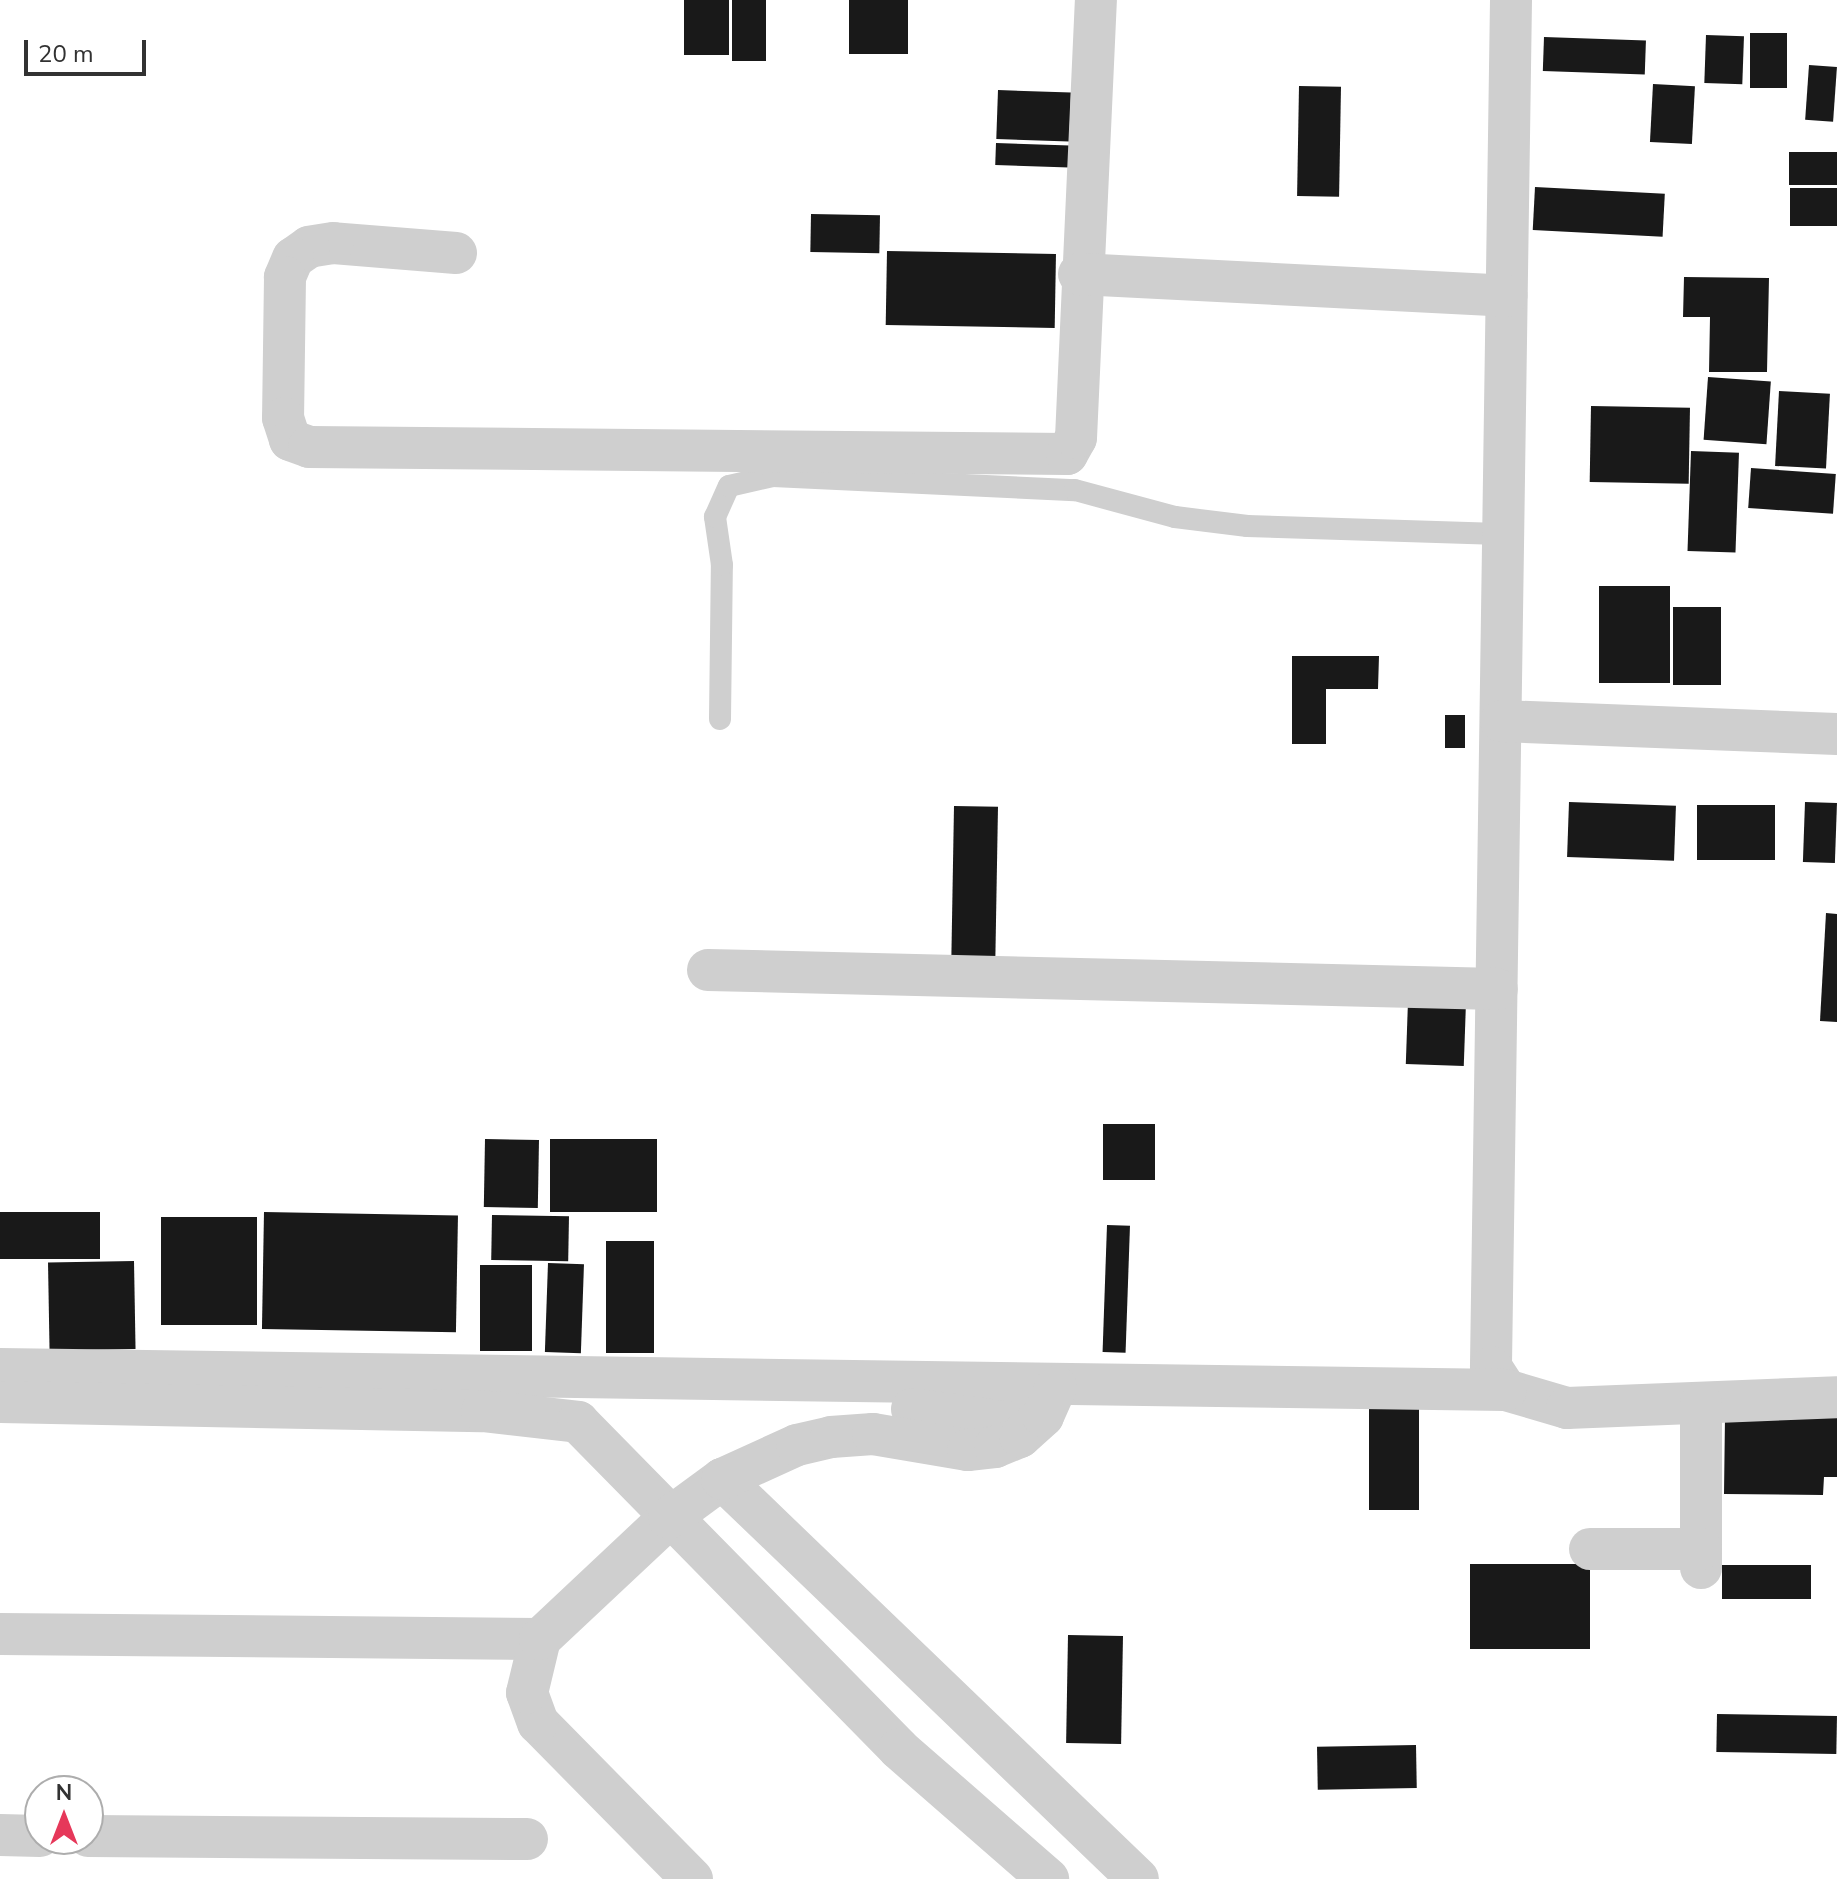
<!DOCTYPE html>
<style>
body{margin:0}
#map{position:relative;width:1837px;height:1879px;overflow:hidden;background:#fff;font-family:"Nunito Sans",sans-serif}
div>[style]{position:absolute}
.building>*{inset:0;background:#191919;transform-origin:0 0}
.service>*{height:22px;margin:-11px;padding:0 11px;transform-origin:11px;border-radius:11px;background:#cfcfcf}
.minor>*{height:42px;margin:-21px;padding:0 21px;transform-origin:21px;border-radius:21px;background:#cfcfcf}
span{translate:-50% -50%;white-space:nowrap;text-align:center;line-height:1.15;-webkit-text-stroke:8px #fff;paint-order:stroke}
.north{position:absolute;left:24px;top:1775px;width:80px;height:80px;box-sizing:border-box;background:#fff;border:2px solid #adadad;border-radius:50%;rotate:0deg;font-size:22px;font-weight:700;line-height:32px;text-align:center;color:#323232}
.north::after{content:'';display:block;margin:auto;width:28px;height:36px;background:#e6385a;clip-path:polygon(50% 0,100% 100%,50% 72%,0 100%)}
.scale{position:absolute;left:24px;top:40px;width:122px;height:36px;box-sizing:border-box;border:4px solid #323232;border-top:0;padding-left:10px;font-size:24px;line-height:28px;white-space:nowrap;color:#323232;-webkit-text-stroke:6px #fff;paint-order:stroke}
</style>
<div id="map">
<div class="building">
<i style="left:684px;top:0;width:45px;height:55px"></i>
<i style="left:732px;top:0;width:34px;height:61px"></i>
<i style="left:849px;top:0;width:59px;height:54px"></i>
<i style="left:1750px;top:33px;width:37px;height:55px"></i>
<i style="left:1706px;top:35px;width:38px;height:48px;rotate:2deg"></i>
<i style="left:1544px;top:37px;width:102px;height:34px;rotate:2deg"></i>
<i style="left:1809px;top:65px;width:28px;height:55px;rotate:4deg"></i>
<i style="left:1653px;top:84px;width:42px;height:58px;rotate:3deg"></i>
<i style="left:1299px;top:86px;width:42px;height:110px;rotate:1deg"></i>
<i style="left:998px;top:90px;width:73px;height:49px;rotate:2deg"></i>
<i style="left:996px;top:143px;width:74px;height:22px;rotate:2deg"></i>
<i style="left:1789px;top:152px;width:48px;height:33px"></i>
<i style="left:1535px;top:187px;width:130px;height:43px;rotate:3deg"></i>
<i style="left:1790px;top:188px;width:47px;height:38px"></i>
<i style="left:811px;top:214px;width:69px;height:38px;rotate:1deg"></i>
<i style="left:887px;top:251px;width:169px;height:74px;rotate:1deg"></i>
<i style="clip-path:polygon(1684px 277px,1769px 278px,1767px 372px,1709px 372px,1710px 317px,1683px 317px)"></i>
<i style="left:1708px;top:377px;width:63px;height:63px;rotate:4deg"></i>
<i style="left:1779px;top:391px;width:51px;height:75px;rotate:3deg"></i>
<i style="left:1591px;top:406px;width:99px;height:76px;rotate:1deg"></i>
<i style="left:1691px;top:451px;width:48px;height:100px;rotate:2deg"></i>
<i style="left:1751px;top:468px;width:85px;height:40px;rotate:4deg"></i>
<i style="left:1599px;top:586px;width:71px;height:97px"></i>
<i style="left:1673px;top:607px;width:48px;height:78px"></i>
<i style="clip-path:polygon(1292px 656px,1379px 656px,1378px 689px,1326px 689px,1326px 744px,1292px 744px)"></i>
<i style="left:1445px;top:715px;width:20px;height:33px"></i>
<i style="left:1569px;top:802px;width:107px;height:55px;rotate:2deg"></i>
<i style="left:1805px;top:802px;width:32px;height:60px;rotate:2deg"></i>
<i style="left:1697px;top:805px;width:78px;height:55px"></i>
<i style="left:954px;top:806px;width:44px;height:150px;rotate:1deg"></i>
<i style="clip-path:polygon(1826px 913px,1837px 914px,1837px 1022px,1820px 1021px)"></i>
<i style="left:1408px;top:1001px;width:58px;height:63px;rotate:2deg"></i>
<i style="left:1103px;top:1124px;width:52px;height:56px"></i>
<i style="left:485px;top:1139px;width:54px;height:68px;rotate:1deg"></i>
<i style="left:550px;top:1139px;width:107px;height:73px"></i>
<i style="left:0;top:1212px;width:100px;height:47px"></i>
<i style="left:264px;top:1212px;width:194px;height:117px;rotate:1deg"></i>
<i style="left:492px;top:1215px;width:77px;height:45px;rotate:1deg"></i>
<i style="left:161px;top:1217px;width:96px;height:108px"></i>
<i style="left:1107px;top:1225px;width:23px;height:127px;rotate:2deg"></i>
<i style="left:654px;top:1241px;width:112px;height:48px;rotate:90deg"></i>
<i style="left:134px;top:1261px;width:88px;height:86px;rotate:89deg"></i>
<i style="left:548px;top:1263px;width:36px;height:89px;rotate:2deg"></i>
<i style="left:480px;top:1265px;width:52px;height:86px"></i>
<i style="left:1369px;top:1407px;width:50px;height:103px"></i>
<i style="clip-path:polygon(1725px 1416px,1837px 1418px,1837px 1477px,1824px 1477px,1823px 1495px,1724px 1494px)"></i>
<i style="left:1470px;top:1564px;width:120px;height:85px"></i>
<i style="left:1811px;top:1565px;width:34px;height:89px;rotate:90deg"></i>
<i style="left:1068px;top:1635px;width:55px;height:108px;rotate:1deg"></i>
<i style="left:1717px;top:1714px;width:120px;height:38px;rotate:1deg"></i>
<i style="left:1416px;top:1745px;width:43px;height:99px;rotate:89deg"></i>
</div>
<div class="service">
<i style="left:720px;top:719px;width:154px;rotate:-89.3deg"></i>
<i style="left:722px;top:565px;width:49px;rotate:-98.3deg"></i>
<i style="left:715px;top:517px;width:34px;rotate:-66deg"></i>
<i style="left:729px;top:486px;width:45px;rotate:-12.8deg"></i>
<i style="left:773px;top:476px;width:302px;rotate:2.7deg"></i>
<i style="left:1075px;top:490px;width:104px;rotate:15.1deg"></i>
<i style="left:1175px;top:517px;width:73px;rotate:7.1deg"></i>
<i style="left:1247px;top:526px;width:253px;rotate:1.8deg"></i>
</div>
<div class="minor">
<i style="left:1511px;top:0;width:1367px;rotate:90.84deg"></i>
<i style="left:1491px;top:1367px;width:27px;rotate:57deg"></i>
<i style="left:1506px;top:1390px;width:64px;rotate:16.4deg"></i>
<i style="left:1567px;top:1408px;width:270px;rotate:-2.3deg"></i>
<i style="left:456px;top:253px;width:123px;rotate:-175.4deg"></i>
<i style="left:333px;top:243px;width:24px;rotate:171deg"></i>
<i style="left:309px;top:247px;width:19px;rotate:145deg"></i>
<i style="left:293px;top:258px;width:21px;rotate:113deg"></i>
<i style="left:285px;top:277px;width:141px;rotate:90.8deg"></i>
<i style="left:283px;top:418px;width:23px;rotate:72deg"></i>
<i style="left:290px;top:440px;width:20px;rotate:20deg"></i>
<i style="left:309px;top:447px;width:758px;rotate:0.53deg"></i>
<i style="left:1067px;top:454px;width:18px;rotate:-61deg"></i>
<i style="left:1076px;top:438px;width:438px;rotate:-87.4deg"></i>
<i style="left:1079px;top:274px;width:428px;rotate:2.9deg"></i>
<i style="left:1501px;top:721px;width:336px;rotate:2.2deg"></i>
<i style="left:708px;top:970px;width:789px;rotate:1.38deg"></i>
<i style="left:0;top:1369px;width:1506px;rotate:0.8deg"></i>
<i style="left:0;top:1402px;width:482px;rotate:1.1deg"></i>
<i style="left:482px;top:1411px;width:97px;rotate:6.5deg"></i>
<i style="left:578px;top:1422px;width:458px;rotate:45.5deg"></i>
<i style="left:899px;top:1749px;width:198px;rotate:41.1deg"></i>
<i style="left:1701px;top:1403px;width:165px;rotate:90deg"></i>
<i style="left:912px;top:1409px;width:120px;rotate:8.1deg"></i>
<i style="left:722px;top:1479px;width:577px;rotate:43.88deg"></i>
<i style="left:1590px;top:1549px;width:111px"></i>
<i style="left:0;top:1634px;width:540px;rotate:0.53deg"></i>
<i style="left:0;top:1835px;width:40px;rotate:1.4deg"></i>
<i style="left:88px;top:1836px;width:439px;rotate:0.4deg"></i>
<i style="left:692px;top:1879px;width:219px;rotate:-134.6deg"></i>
<i style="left:538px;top:1723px;width:32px;rotate:-110deg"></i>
<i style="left:527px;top:1693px;width:56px;rotate:-76.5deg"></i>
<i style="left:540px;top:1639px;width:177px;rotate:-43.2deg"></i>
<i style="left:669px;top:1518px;width:66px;rotate:-36.3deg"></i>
<i style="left:722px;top:1479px;width:82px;rotate:-24.4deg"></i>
<i style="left:797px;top:1445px;width:35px;rotate:-13deg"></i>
<i style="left:831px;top:1437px;width:42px;rotate:-4.1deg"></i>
<i style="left:873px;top:1434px;width:96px;rotate:9.6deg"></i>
<i style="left:968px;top:1450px;width:27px;rotate:-6deg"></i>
<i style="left:995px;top:1447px;width:27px;rotate:-22deg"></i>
<i style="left:1020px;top:1437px;width:31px;rotate:-42deg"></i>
<i style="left:1043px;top:1416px;width:32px;rotate:-66deg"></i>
</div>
<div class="north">N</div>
<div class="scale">20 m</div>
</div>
